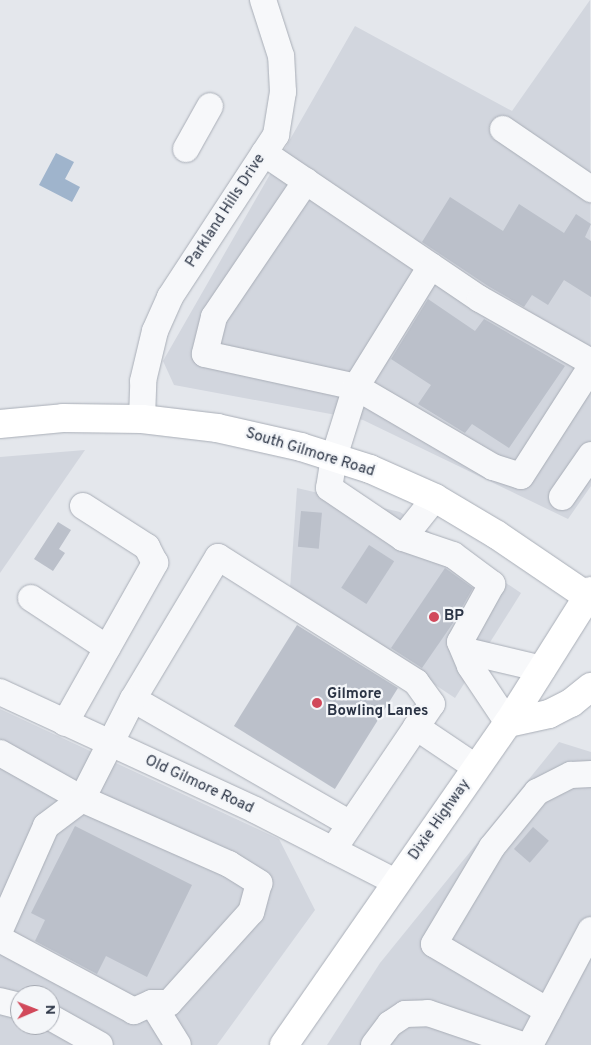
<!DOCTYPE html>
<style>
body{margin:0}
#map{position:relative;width:591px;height:1045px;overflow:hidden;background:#e4e7ec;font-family:Overpass,sans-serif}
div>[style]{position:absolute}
.built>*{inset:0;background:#d2d6de}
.water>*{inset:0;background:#9fb4cc}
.building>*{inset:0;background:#bbc0ca;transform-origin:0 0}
.roads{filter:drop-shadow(0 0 1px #a9aeb7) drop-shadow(0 0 1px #a9aeb7)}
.minor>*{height:26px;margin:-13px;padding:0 13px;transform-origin:13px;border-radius:13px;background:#f7f8fa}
.major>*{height:28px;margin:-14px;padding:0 14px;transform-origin:14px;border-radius:14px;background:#fff}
.dots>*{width:14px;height:14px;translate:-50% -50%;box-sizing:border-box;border:2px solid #f4f6f9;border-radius:50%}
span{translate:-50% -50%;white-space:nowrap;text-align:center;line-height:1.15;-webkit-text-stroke:4.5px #f4f6f9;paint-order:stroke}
.street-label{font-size:15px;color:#2b3445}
.poi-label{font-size:15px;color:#2b3445;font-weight:700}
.left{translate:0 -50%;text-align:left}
.north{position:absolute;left:10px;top:985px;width:50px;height:50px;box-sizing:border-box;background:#f4f6f9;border:1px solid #a4a8b1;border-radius:50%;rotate:89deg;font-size:14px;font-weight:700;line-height:20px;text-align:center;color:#2b3445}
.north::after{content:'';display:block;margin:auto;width:18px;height:22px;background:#d1495b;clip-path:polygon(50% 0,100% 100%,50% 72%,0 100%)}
</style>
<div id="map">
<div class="built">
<i style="clip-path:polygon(590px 0,591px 486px,568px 519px,363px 420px,174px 385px,163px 361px,355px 26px,512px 111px)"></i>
<i style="clip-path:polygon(85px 450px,0 573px,0 457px)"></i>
<i style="clip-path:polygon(297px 488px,400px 512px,521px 593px,455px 698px,290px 589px)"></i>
<i style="clip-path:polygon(evenodd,0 709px,279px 839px,315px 910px,217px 1045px,0 1045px,0 709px,20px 995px,50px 995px,50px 1025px,20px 1025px,20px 995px)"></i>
<i style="clip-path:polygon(559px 742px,591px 752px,591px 1045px,327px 1045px,380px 963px)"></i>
</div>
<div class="water">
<i style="clip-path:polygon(56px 153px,74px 162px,65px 179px,80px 187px,72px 202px,39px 185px)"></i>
</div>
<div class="building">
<i style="clip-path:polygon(450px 197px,503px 231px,519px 204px,564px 233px,576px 214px,591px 224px,585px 237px,591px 241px,591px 297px,564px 280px,548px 305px,532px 295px,524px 307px,488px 286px,422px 242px)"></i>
<i style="clip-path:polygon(428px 299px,475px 331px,484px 319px,565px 366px,509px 448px,472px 424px,465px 433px,418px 404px,431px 385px,391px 359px)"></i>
<i style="left:301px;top:511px;width:21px;height:36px;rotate:5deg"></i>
<i style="clip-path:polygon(58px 522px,71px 530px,59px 549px,65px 553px,53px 571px,34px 559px)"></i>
<i style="left:369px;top:545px;width:30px;height:51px;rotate:33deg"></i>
<i style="clip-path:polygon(445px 568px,473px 588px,453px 623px,422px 668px,391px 648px)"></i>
<i style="left:297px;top:625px;width:119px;height:119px;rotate:32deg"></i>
<i style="clip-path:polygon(75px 826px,192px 885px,147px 977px,106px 956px,97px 974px,35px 941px,45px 920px,31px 913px)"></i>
<i style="left:533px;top:827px;width:21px;height:29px;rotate:41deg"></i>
</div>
<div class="roads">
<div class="minor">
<i style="left:503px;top:129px;width:107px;rotate:34.3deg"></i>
<i style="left:186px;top:149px;width:49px;rotate:-60.8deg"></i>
<i style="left:264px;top:153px;width:261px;rotate:34.1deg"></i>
<i style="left:480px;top:299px;width:128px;rotate:29.6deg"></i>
<i style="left:306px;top:181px;width:164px;rotate:124.1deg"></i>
<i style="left:214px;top:317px;width:38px;rotate:104deg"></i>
<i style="left:205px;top:354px;width:155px;rotate:12.3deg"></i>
<i style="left:356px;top:387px;width:159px;rotate:30.3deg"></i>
<i style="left:493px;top:467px;width:29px;rotate:18deg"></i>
<i style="left:521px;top:476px;width:130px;rotate:-57.3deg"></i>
<i style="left:431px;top:266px;width:142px;rotate:121.8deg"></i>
<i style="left:356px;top:387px;width:73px;rotate:107.4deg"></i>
<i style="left:334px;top:457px;width:31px;rotate:99deg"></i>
<i style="left:329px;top:488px;width:89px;rotate:34deg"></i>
<i style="left:403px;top:538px;width:53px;rotate:18.8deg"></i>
<i style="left:453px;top:555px;width:49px;rotate:36.6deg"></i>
<i style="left:492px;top:584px;width:66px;rotate:118.9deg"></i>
<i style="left:460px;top:642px;width:26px;rotate:67deg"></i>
<i style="left:470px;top:666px;width:69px;rotate:56.3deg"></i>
<i style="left:142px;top:419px;width:38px;rotate:-88deg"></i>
<i style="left:143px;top:381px;width:51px;rotate:-76.5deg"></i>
<i style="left:155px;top:331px;width:37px;rotate:-66deg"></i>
<i style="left:170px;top:297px;width:194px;rotate:-56.8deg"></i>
<i style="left:276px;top:135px;width:44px;rotate:-80.8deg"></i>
<i style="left:283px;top:92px;width:36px;rotate:-93deg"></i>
<i style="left:281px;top:56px;width:59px;rotate:-107.8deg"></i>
<i style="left:562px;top:497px;width:51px;rotate:-55.4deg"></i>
<i style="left:403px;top:538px;width:51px;rotate:-51.3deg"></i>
<i style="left:31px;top:598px;width:91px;rotate:33.3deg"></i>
<i style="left:466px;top:651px;width:79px;rotate:13.2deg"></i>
<i style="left:0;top:692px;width:281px;rotate:24.8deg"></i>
<i style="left:255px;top:810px;width:158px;rotate:27.1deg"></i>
<i style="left:65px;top:723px;width:184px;rotate:-60.6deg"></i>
<i style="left:155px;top:563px;width:18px;rotate:-117deg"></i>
<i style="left:147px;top:547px;width:76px;rotate:-147.4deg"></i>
<i style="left:416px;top:727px;width:73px;rotate:33.9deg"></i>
<i style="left:0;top:753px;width:94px;rotate:29.3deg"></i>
<i style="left:82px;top:799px;width:161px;rotate:23.9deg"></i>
<i style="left:229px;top:864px;width:36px;rotate:32deg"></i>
<i style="left:259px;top:883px;width:30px;rotate:105deg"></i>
<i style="left:251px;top:912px;width:122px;rotate:132deg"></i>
<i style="left:169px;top:1003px;width:17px;rotate:180deg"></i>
<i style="left:152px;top:1003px;width:20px;rotate:156deg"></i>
<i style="left:134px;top:1011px;width:152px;rotate:-151.8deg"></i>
<i style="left:333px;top:850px;width:176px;rotate:-55.9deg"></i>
<i style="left:432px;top:704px;width:27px;rotate:-126deg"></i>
<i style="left:416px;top:682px;width:234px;rotate:-147.7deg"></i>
<i style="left:218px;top:557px;width:165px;rotate:120.9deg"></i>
<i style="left:133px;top:699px;width:250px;rotate:29.9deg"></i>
<i style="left:0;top:930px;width:114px;rotate:-66.1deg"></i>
<i style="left:46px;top:826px;width:45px;rotate:-36.9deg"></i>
<i style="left:82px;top:799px;width:112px;rotate:-63deg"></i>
<i style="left:0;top:1001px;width:21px;rotate:14deg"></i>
<i style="left:152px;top:1003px;width:49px;rotate:58.2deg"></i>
<i style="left:548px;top:1011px;width:132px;rotate:-149.6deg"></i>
<i style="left:434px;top:944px;width:113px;rotate:-59.1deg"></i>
<i style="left:492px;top:847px;width:71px;rotate:-50.7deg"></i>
<i style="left:537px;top:792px;width:38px;rotate:-27deg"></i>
<i style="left:571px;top:775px;width:20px;rotate:-3deg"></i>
<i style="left:50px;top:1017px;width:57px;rotate:29.2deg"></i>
<i style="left:374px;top:1045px;width:26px;rotate:-53deg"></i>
<i style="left:390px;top:1024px;width:18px;rotate:-34deg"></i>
<i style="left:405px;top:1014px;width:23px;rotate:-2deg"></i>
<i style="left:428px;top:1013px;width:99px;rotate:18.8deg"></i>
<i style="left:530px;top:1045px;width:130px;rotate:-62.1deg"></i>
</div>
<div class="major">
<i style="left:0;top:424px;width:63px;rotate:-5.4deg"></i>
<i style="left:63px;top:418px;width:79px;rotate:0.7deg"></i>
<i style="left:142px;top:419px;width:76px;rotate:6.8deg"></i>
<i style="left:217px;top:428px;width:86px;rotate:12.7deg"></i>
<i style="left:301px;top:447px;width:72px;rotate:17.7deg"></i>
<i style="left:370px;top:469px;width:71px;rotate:24deg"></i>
<i style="left:435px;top:498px;width:72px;rotate:30.8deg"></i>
<i style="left:497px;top:535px;width:114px;rotate:34.2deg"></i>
<i style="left:508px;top:723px;width:42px;rotate:-12.4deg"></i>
<i style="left:549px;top:714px;width:25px;rotate:-27deg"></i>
<i style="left:571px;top:703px;width:26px;rotate:-39deg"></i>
<i style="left:284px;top:1045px;width:392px;rotate:-55.2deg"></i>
<i style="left:508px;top:723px;width:156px;rotate:-57.8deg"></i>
</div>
</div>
<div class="dots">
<i style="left:434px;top:617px;background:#d1495b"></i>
<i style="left:317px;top:703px;background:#d1495b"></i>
</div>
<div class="street-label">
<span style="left:226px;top:211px;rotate:-57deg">Parkland Hills Drive</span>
<span style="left:310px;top:453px;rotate:17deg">South Gilmore Road</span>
<span style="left:199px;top:785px;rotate:25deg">Old Gilmore Road</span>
<span style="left:440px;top:820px;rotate:-55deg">Dixie Highway</span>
</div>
<div class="poi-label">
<span class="left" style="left:444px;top:617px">BP</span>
<span class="left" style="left:327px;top:703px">Gilmore<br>Bowling Lanes</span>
</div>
<div class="north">N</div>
</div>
